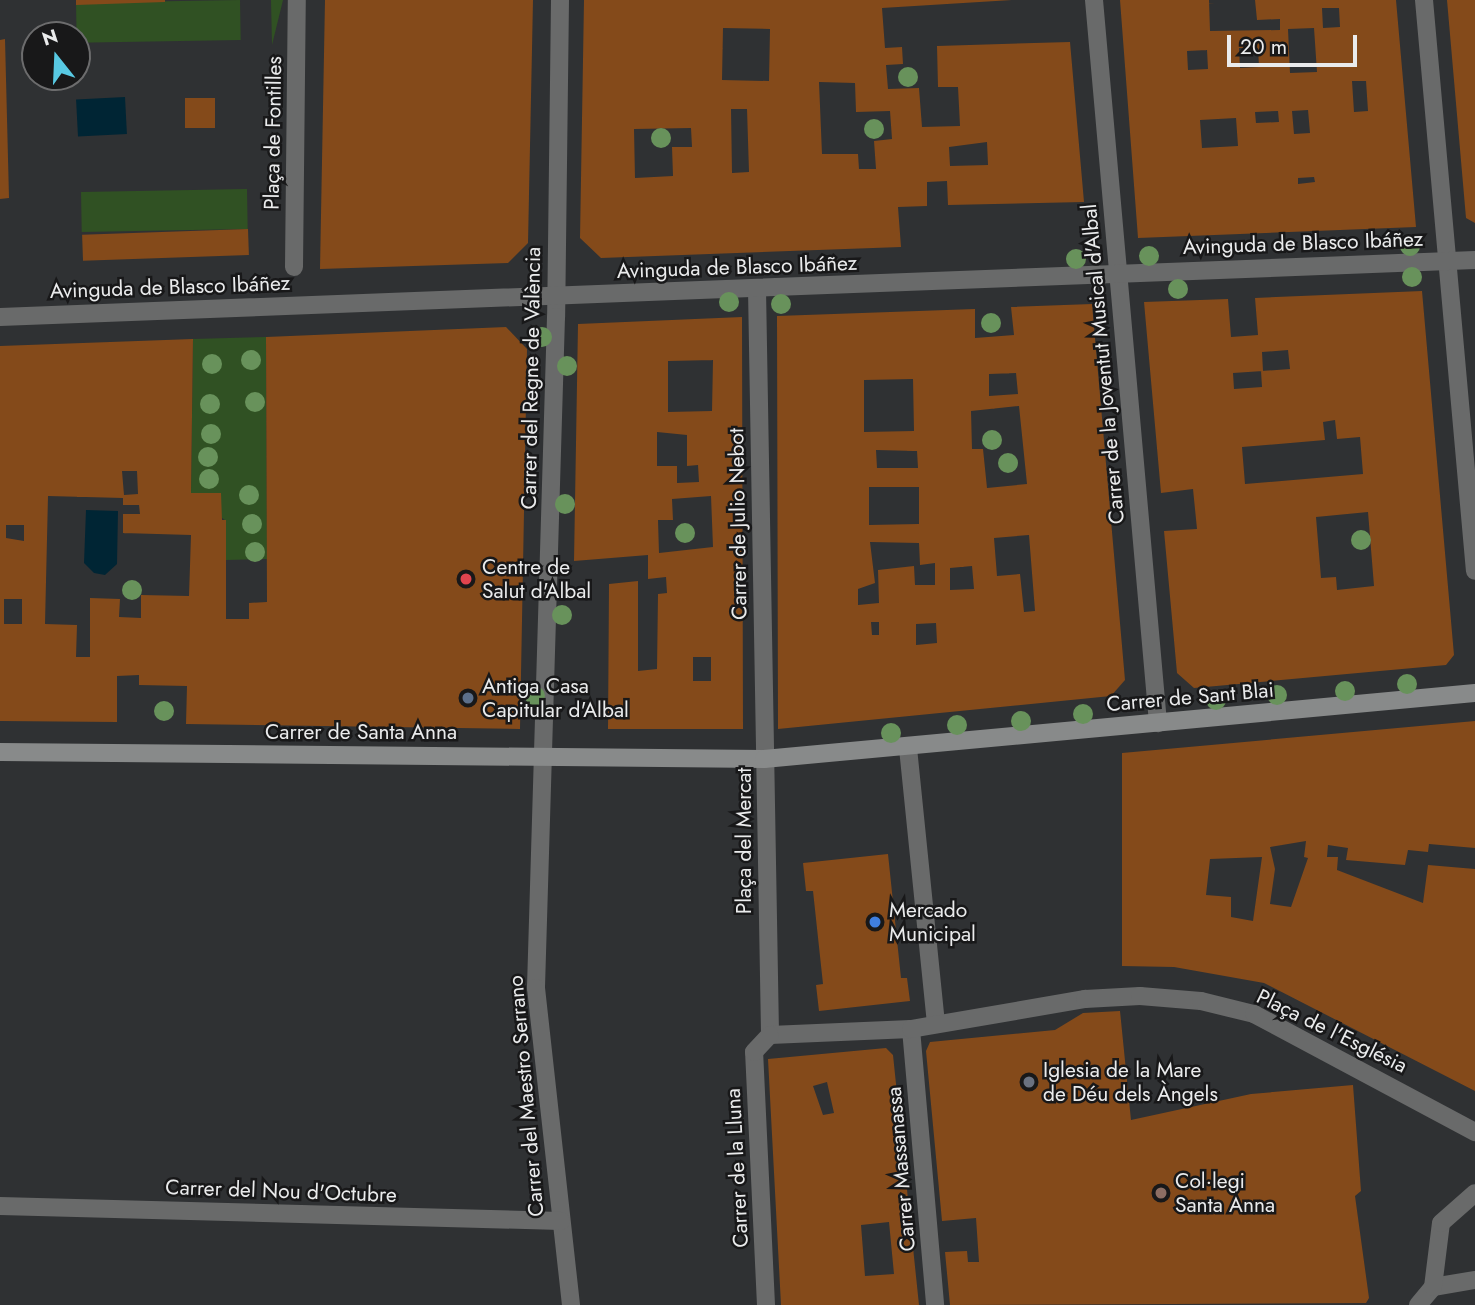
<!DOCTYPE html>
<meta charset="utf-8">
<style>
body{margin:0}
#map{position:relative;width:1475px;height:1305px;overflow:hidden;background:#2f3133;font-family:Jost,sans-serif}
div>[style]{position:absolute}
.green>*{inset:0;background:#305123;transform-origin:0 0}
.water>*{inset:0;background:#002534;transform-origin:0 0}
.building>*{inset:0;background:#844a1a;transform-origin:0 0}
.street>*{height:18px;margin:-9px;padding:0 9px;transform-origin:9px;border-radius:9px;background:#696a6a}
.secondary>*{height:18px;margin:-9px;padding:0 9px;transform-origin:9px;border-radius:9px;background:#888a8a}
.trees>*{width:20px;height:20px;margin:-10px;border-radius:50%;background:#68925b}
.dots>*{width:19px;height:19px;translate:-50% -50%;box-sizing:border-box;border:4px solid #181819;border-radius:50%}
span{translate:-50% -50%;white-space:nowrap;text-align:center;line-height:1.15;-webkit-text-stroke:5px #181819;paint-order:stroke}
.street-label{font-size:21px;color:#eaebec}
.poi-label{font-size:21px;color:#eaebec}
.left{translate:0 -50%;text-align:left}
.north{position:absolute;left:21px;top:21px;width:70px;height:70px;box-sizing:border-box;background:#181819;border:2px solid #6c6c6d;border-radius:50%;rotate:342deg;font-size:19px;font-weight:700;line-height:28px;text-align:center;color:#eaebec}
.north::after{content:'';display:block;margin:auto;width:24px;height:32px;background:#58c9e3;clip-path:polygon(50% 0,100% 100%,50% 72%,0 100%)}
.scale{position:absolute;left:1227px;top:35px;width:130px;height:32px;box-sizing:border-box;border:4px solid #eaebec;border-top:0;padding-left:9px;font-size:21px;line-height:24px;white-space:nowrap;color:#eaebec;-webkit-text-stroke:5px #181819;paint-order:stroke}
</style>
<div id="map">
<div class="green">
<i style="left:240px;top:0;width:40px;height:164px;rotate:89deg"></i>
<i style="clip-path:polygon(271px 0,283px 0,272px 45px)"></i>
<i style="left:247px;top:189px;width:40px;height:166px;rotate:89deg"></i>
<i style="clip-path:polygon(266px 337px,267px 559px,226px 560px,226px 521px,191px 493px,193px 339px)"></i>
</div>
<div class="water">
<i style="left:125px;top:97px;width:37px;height:49px;rotate:87deg"></i>
<i style="clip-path:polygon(86px 510px,118px 511px,117px 564px,105px 575px,94px 573px,84px 563px)"></i>
</div>
<div class="building">
<i style="clip-path:polygon(76px 0,165px 0,165px 2px,76px 5px)"></i>
<i style="clip-path:polygon(325px 0,533px 0,528px 243px,508px 263px,320px 269px)"></i>
<i style="clip-path:polygon(evenodd,584px 0,1012px 0,882px 8px,885px 48px,902px 47px,903px 64px,886px 65px,888px 89px,919px 88px,922px 127px,960px 126px,958px 87px,938px 87px,937px 46px,1070px 42px,1084px 202px,948px 205px,947px 181px,927px 182px,927px 206px,898px 207px,901px 247px,601px 258px,580px 238px,584px 0,723px 28px,770px 29px,769px 81px,722px 80px,723px 28px,584px 0,819px 82px,855px 83px,856px 112px,890px 111px,892px 139px,874px 141px,876px 169px,859px 169px,858px 154px,822px 154px,819px 82px,584px 0,731px 109px,747px 109px,749px 172px,732px 173px,731px 109px,584px 0,691px 128px,692px 147px,672px 147px,673px 176px,635px 178px,634px 129px,691px 128px,584px 0,987px 142px,988px 165px,950px 166px,949px 147px,987px 142px)"></i>
<i style="clip-path:polygon(evenodd,1120px 0,1209px 0,1210px 31px,1280px 30px,1280px 19px,1257px 20px,1255px 0,1396px 0,1416px 227px,1138px 238px,1120px 0,1322px 8px,1339px 8px,1340px 27px,1323px 28px,1322px 8px,1120px 0,1314px 28px,1317px 72px,1290px 73px,1288px 29px,1314px 28px,1120px 0,1239px 48px,1258px 48px,1259px 67px,1240px 68px,1239px 48px,1120px 0,1207px 50px,1208px 69px,1188px 70px,1187px 51px,1207px 50px,1120px 0,1352px 81px,1366px 81px,1368px 111px,1354px 112px,1352px 81px,1120px 0,1308px 110px,1310px 133px,1294px 134px,1292px 111px,1308px 110px,1120px 0,1278px 111px,1279px 122px,1256px 123px,1255px 112px,1278px 111px,1120px 0,1236px 118px,1238px 146px,1202px 148px,1200px 120px,1236px 118px,1120px 0,1314px 177px,1315px 182px,1298px 184px,1298px 178px,1314px 177px)"></i>
<i style="clip-path:polygon(1447px 0,1475px 0,1475px 223px,1466px 218px)"></i>
<i style="clip-path:polygon(5px 39px,9px 198px,0 199px,0 40px)"></i>
<i style="left:215px;top:98px;width:30px;height:30px;rotate:90deg"></i>
<i style="left:248px;top:229px;width:26px;height:166px;rotate:88deg"></i>
<i style="clip-path:polygon(evenodd,1422px 291px,1454px 655px,1446px 665px,1194px 688px,1177px 673px,1164px 531px,1197px 529px,1193px 489px,1161px 493px,1144px 302px,1228px 299px,1231px 337px,1258px 335px,1255px 298px,1422px 291px,1288px 350px,1290px 369px,1261px 371px,1262px 387px,1234px 389px,1233px 373px,1263px 371px,1262px 352px,1288px 350px,1422px 291px,1335px 420px,1337px 439px,1360px 437px,1363px 474px,1245px 484px,1242px 447px,1325px 440px,1323px 422px,1335px 420px,1422px 291px,1368px 512px,1374px 586px,1337px 590px,1336px 577px,1321px 578px,1316px 517px,1368px 512px)"></i>
<i style="clip-path:polygon(evenodd,1092px 304px,1125px 680px,1111px 696px,778px 729px,777px 316px,975px 309px,975px 338px,1014px 335px,1011px 307px,1092px 304px,1016px 373px,1018px 394px,989px 396px,989px 374px,1016px 373px,1092px 304px,913px 379px,914px 431px,864px 432px,864px 380px,913px 379px,1092px 304px,1019px 406px,1027px 484px,987px 488px,983px 449px,972px 449px,971px 411px,1019px 406px,1092px 304px,876px 450px,917px 451px,918px 468px,877px 468px,876px 450px,1092px 304px,869px 487px,919px 487px,919px 524px,869px 525px,869px 487px,1092px 304px,1029px 535px,1035px 611px,1024px 612px,1020px 574px,997px 576px,994px 538px,1029px 535px,1092px 304px,870px 542px,919px 543px,920px 565px,935px 563px,935px 585px,915px 585px,914px 566px,878px 570px,879px 603px,858px 605px,858px 589px,875px 583px,870px 542px,1092px 304px,972px 566px,974px 589px,950px 590px,950px 568px,972px 566px,1092px 304px,871px 622px,879px 622px,879px 635px,872px 635px,871px 622px,1092px 304px,936px 623px,937px 643px,916px 645px,916px 624px,936px 623px)"></i>
<i style="clip-path:polygon(evenodd,742px 317px,743px 729px,608px 729px,609px 584px,638px 581px,638px 671px,657px 669px,658px 594px,667px 593px,666px 577px,648px 579px,648px 555px,574px 561px,578px 324px,742px 317px,713px 360px,712px 411px,668px 412px,668px 361px,713px 360px,742px 317px,657px 432px,687px 435px,687px 466px,698px 465px,699px 482px,677px 483px,677px 466px,657px 466px,657px 432px,742px 317px,711px 496px,713px 547px,659px 553px,658px 520px,673px 520px,672px 499px,711px 496px,742px 317px,693px 657px,711px 657px,711px 681px,693px 681px,693px 657px)"></i>
<i style="clip-path:polygon(evenodd,506px 327px,527px 349px,520px 729px,186px 724px,187px 686px,139px 685px,139px 675px,117px 676px,117px 722px,0 721px,0 346px,193px 339px,191px 493px,221px 493px,222px 520px,226px 520px,226px 619px,249px 619px,249px 603px,267px 602px,266px 337px,506px 327px,122px 471px,137px 471px,138px 494px,124px 495px,122px 471px,506px 327px,48px 496px,123px 498px,123px 505px,139px 505px,140px 514px,123px 514px,123px 533px,191px 535px,189px 596px,141px 595px,141px 618px,119px 617px,120px 599px,90px 598px,90px 657px,76px 657px,77px 625px,45px 624px,48px 496px,506px 327px,6px 525px,24px 525px,24px 541px,6px 538px,6px 525px,506px 327px,4px 599px,22px 599px,22px 624px,4px 624px,4px 599px)"></i>
<i style="clip-path:polygon(evenodd,1475px 721px,1475px 848px,1429px 844px,1428px 852px,1408px 850px,1405px 865px,1346px 860px,1348px 848px,1328px 845px,1327px 857px,1338px 857px,1337px 870px,1423px 903px,1428px 865px,1475px 869px,1475px 1091px,1264px 983px,1174px 967px,1122px 966px,1122px 753px,1475px 721px,1306px 841px,1304px 857px,1308px 858px,1291px 907px,1270px 904px,1275px 869px,1270px 847px,1306px 841px,1475px 721px,1262px 857px,1253px 921px,1231px 917px,1231px 897px,1206px 895px,1210px 859px,1262px 857px)"></i>
<i style="clip-path:polygon(888px 854px,901px 978px,907px 978px,910px 1001px,819px 1011px,816px 985px,823px 984px,813px 891px,806px 891px,803px 863px)"></i>
<i style="clip-path:polygon(1120px 1011px,1131px 1120px,1251px 1094px,1353px 1085px,1361px 1191px,1355px 1196px,1369px 1298px,1366px 1303px,950px 1305px,945px 1252px,967px 1251px,968px 1262px,979px 1262px,976px 1218px,942px 1221px,926px 1051px,930px 1042px,1055px 1030px,1083px 1013px)"></i>
<i style="clip-path:polygon(evenodd,886px 1048px,893px 1055px,919px 1305px,781px 1305px,768px 1059px,886px 1048px,827px 1082px,834px 1113px,823px 1115px,813px 1086px,827px 1082px,886px 1048px,889px 1222px,894px 1274px,865px 1276px,861px 1225px,889px 1222px)"></i>
</div>
<div class="street">
<i style="left:560px;top:0;width:317px;rotate:90.7deg"></i>
<i style="left:556px;top:317px;width:671px;rotate:91.71deg"></i>
<i style="left:536px;top:988px;width:319px;rotate:83.7deg"></i>
<i style="left:1094px;top:0;width:726px;rotate:84.94deg"></i>
<i style="left:1424px;top:0;width:573px;rotate:84.9deg"></i>
<i style="left:294px;top:267px;width:267px;rotate:-89.4deg"></i>
<i style="left:757px;top:289px;width:746px;rotate:89deg"></i>
<i style="left:0;top:317px;width:1476px;rotate:-2.21deg"></i>
<i style="left:908px;top:748px;width:277px;rotate:84.2deg"></i>
<i style="left:911px;top:1029px;width:277px;rotate:85deg"></i>
<i style="left:770px;top:1035px;width:141px;rotate:-2.4deg"></i>
<i style="left:911px;top:1029px;width:177px;rotate:-9.8deg"></i>
<i style="left:1085px;top:999px;width:55px;rotate:-3.1deg"></i>
<i style="left:1140px;top:996px;width:61px;rotate:4.7deg"></i>
<i style="left:1201px;top:1001px;width:55px;rotate:13.8deg"></i>
<i style="left:1254px;top:1014px;width:251px;rotate:28.1deg"></i>
<i style="left:0;top:1206px;width:561px;rotate:1.53deg"></i>
<i style="left:1433px;top:1287px;width:43px;rotate:-9.5deg"></i>
<i style="left:766px;top:1305px;width:253px;rotate:-92.7deg"></i>
<i style="left:754px;top:1052px;width:23px;rotate:-47deg"></i>
<i style="left:1418px;top:1305px;width:23px;rotate:-50deg"></i>
<i style="left:1433px;top:1287px;width:64px;rotate:-82.9deg"></i>
<i style="left:1441px;top:1223px;width:45px;rotate:-41.4deg"></i>
</div>
<div class="secondary">
<i style="left:0;top:752px;width:764px;rotate:0.52deg"></i>
<i style="left:764px;top:759px;width:714px;rotate:-5.3deg"></i>
</div>
<div class="trees">
<i style="left:908px;top:77px"></i>
<i style="left:874px;top:129px"></i>
<i style="left:661px;top:138px"></i>
<i style="left:1410px;top:246px"></i>
<i style="left:1149px;top:256px"></i>
<i style="left:1076px;top:259px"></i>
<i style="left:1412px;top:277px"></i>
<i style="left:1178px;top:289px"></i>
<i style="left:729px;top:302px"></i>
<i style="left:781px;top:304px"></i>
<i style="left:991px;top:323px"></i>
<i style="left:542px;top:337px"></i>
<i style="left:251px;top:360px"></i>
<i style="left:212px;top:364px"></i>
<i style="left:567px;top:366px"></i>
<i style="left:255px;top:402px"></i>
<i style="left:210px;top:404px"></i>
<i style="left:211px;top:434px"></i>
<i style="left:992px;top:440px"></i>
<i style="left:208px;top:457px"></i>
<i style="left:1008px;top:463px"></i>
<i style="left:209px;top:479px"></i>
<i style="left:249px;top:495px"></i>
<i style="left:565px;top:504px"></i>
<i style="left:252px;top:524px"></i>
<i style="left:685px;top:533px"></i>
<i style="left:1361px;top:540px"></i>
<i style="left:255px;top:552px"></i>
<i style="left:132px;top:590px"></i>
<i style="left:562px;top:615px"></i>
<i style="left:1407px;top:684px"></i>
<i style="left:1345px;top:691px"></i>
<i style="left:1277px;top:695px"></i>
<i style="left:535px;top:696px"></i>
<i style="left:1216px;top:700px"></i>
<i style="left:164px;top:711px"></i>
<i style="left:1083px;top:714px"></i>
<i style="left:1021px;top:721px"></i>
<i style="left:957px;top:725px"></i>
<i style="left:891px;top:733px"></i>
</div>
<div class="dots">
<i style="left:466px;top:579px;background:#e0444e"></i>
<i style="left:468px;top:698px;background:#5c6f8a"></i>
<i style="left:875px;top:922px;background:#3f7fe0"></i>
<i style="left:1029px;top:1082px;background:#6b7280"></i>
<i style="left:1161px;top:1193px;background:#8d6e63"></i>
</div>
<div class="street-label">
<span style="left:273px;top:133px;rotate:-89deg">Plaça de Fontilles</span>
<span style="left:1303px;top:243px;rotate:-2deg">Avinguda de Blasco Ibáñez</span>
<span style="left:737px;top:267px;rotate:-2deg">Avinguda de Blasco Ibáñez</span>
<span style="left:170px;top:287px;rotate:-2deg">Avinguda de Blasco Ibáñez</span>
<span style="left:1103px;top:364px;rotate:-95deg">Carrer de la Joventut Musical d'Albal</span>
<span style="left:531px;top:378px;rotate:-89deg">Carrer del Regne de València</span>
<span style="left:738px;top:524px;rotate:-91deg">Carrer de Julio Nebot</span>
<span style="left:1190px;top:697px;rotate:-5deg">Carrer de Sant Blai</span>
<span style="left:361px;top:732px">Carrer de Santa Anna</span>
<span style="left:744px;top:841px;rotate:-90deg">Plaça del Mercat</span>
<span style="left:1332px;top:1031px;rotate:26deg">Plaça de l'Església</span>
<span style="left:526px;top:1096px;rotate:-95deg">Carrer del Maestro Serrano</span>
<span style="left:737px;top:1168px;rotate:-93deg">Carrer de la Lluna</span>
<span style="left:901px;top:1169px;rotate:-95deg">Carrer Massanassa</span>
<span style="left:281px;top:1191px;rotate:2deg">Carrer del Nou d'Octubre</span>
</div>
<div class="poi-label">
<span class="left" style="left:482px;top:579px">Centre de<br>Salut d'Albal</span>
<span class="left" style="left:482px;top:698px">Antiga Casa<br>Capitular d'Albal</span>
<span class="left" style="left:889px;top:922px">Mercado<br>Municipal</span>
<span class="left" style="left:1043px;top:1082px">Iglesia de la Mare<br>de Déu dels Àngels</span>
<span class="left" style="left:1175px;top:1193px">Col·legi<br>Santa Anna</span>
</div>
<div class="north">N</div>
<div class="scale">20 m</div>
</div>
